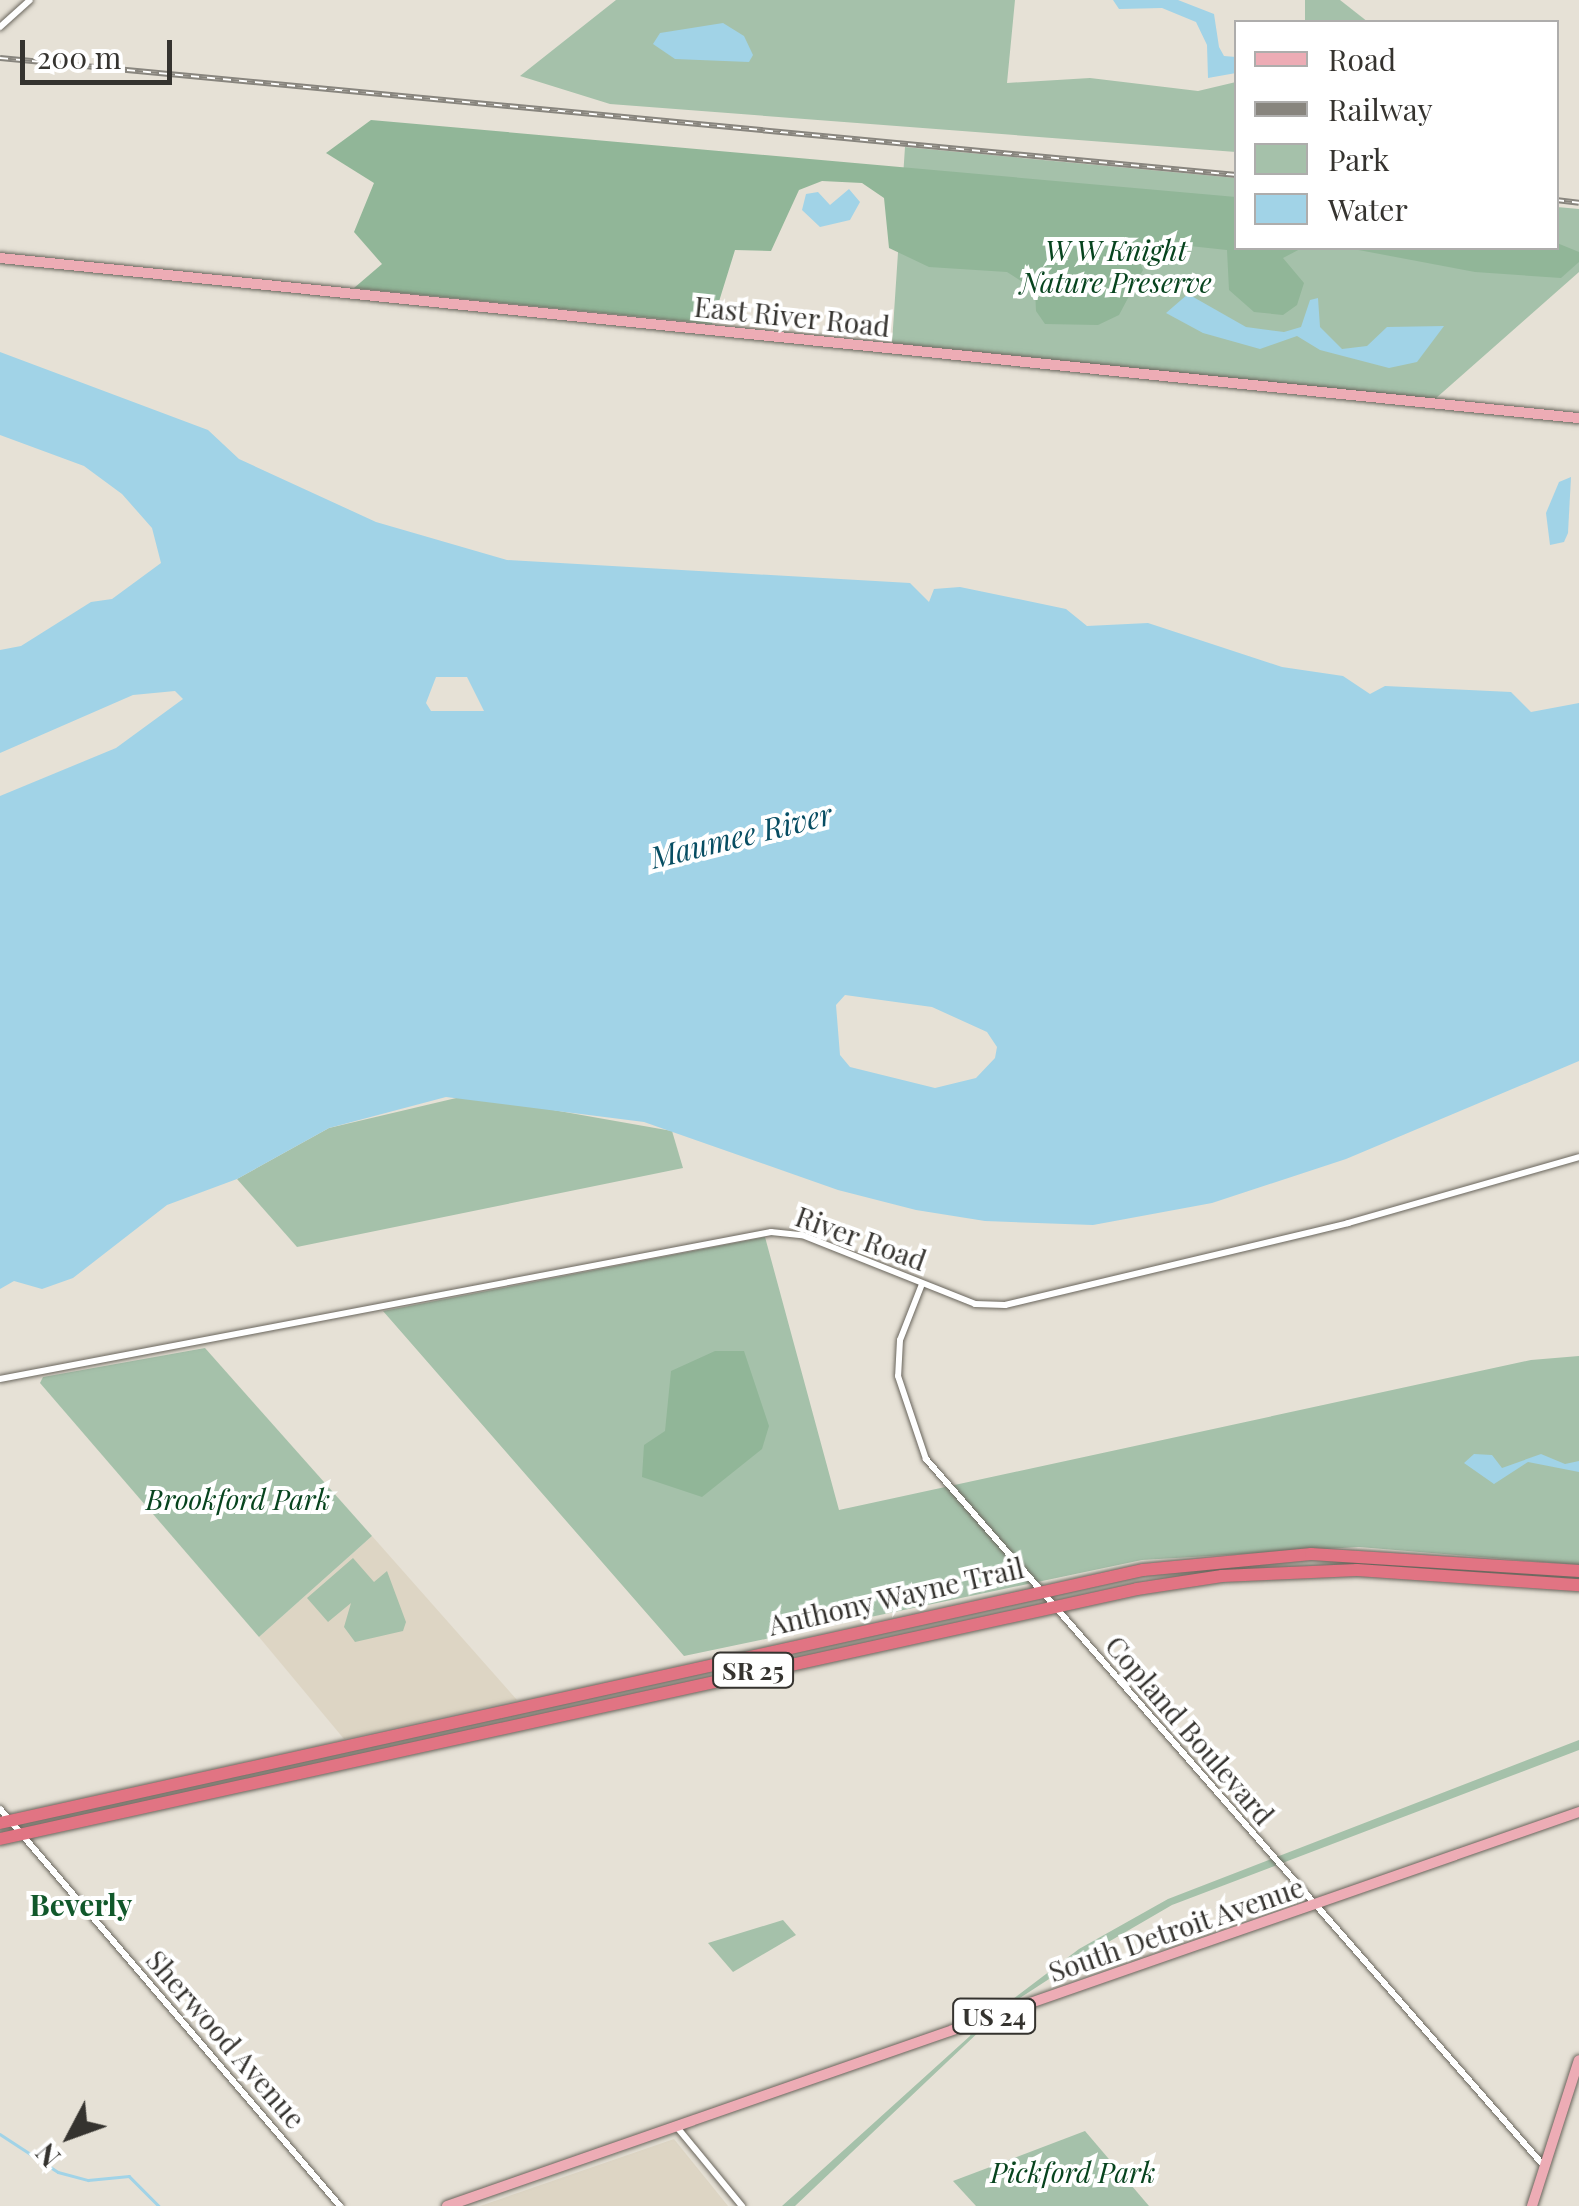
<!DOCTYPE html>
<style>
body{margin:0}
#map{position:relative;width:1579px;height:2206px;overflow:hidden;background:#e6e1d6;font-family:"Playfair Display",serif}
div>[style]{position:absolute}
.built>*{inset:0;background:#ddd5c4}
.green>*{inset:0;background:#a5c1aa}
.forest>*{inset:0;background:#91b698}
.water>*{inset:0;background:#a1d3e7}
.stream>*{height:2.5px;margin:-1.25px;padding:0 1.25px;transform-origin:1.25px;border-radius:1.25px;background:#a1d3e7}
.roads{filter:drop-shadow(0 0 2px #69655c) drop-shadow(0 0 2px #69655c)}
.minor>*{height:6px;margin:-3px;padding:0 3px;transform-origin:3px;border-radius:3px;background:#fff}
.major>*{height:10px;margin:-5px;padding:0 5px;transform-origin:5px;border-radius:5px;background:#edacb5}
.highway>*{height:12px;margin:-6px;padding:0 6px;transform-origin:6px;border-radius:6px;background:#e17483}
.rail>*{height:6px;margin-top:-3px;transform-origin:0;background:repeating-linear-gradient(90deg,#fff 0 8px,#88857e 0 16px);box-sizing:border-box;border-block:2px solid #88857e}
span{translate:-50% -50%;white-space:nowrap;text-align:center;line-height:1.15;-webkit-text-stroke:8px #fff;paint-order:stroke}
.shield-label span{padding:2px 8px;background:#fff;border:2px solid;border-radius:8px;-webkit-text-stroke-width:0}
.shield-label{font-size:25px;color:#35332f;font-weight:700}
.park-label{font-size:28px;color:#07441e;font-style:italic}
.street-label{font-size:28px;color:#35332f}
.water-label{font-size:30px;color:#074d62;font-style:italic}
.neighbourhood-label{font-size:30px;color:#11582b;font-weight:700}
.legend{position:absolute;left:1234px;top:20px;width:325px;height:230px;box-sizing:border-box;background:#fff;border:2px solid #aeadac;margin:0;padding:12px 18px;list-style:none;font-size:30px;color:#35332f}
.legend li{display:flex;align-items:center;gap:20px;height:50px}
.legend b{width:50px;border:2px solid #aeadac}
.north{position:absolute;left:20px;top:2086px;width:100px;height:100px;-webkit-text-stroke:8px #fff;paint-order:stroke;rotate:229deg;font-size:28px;font-weight:700;line-height:40px;text-align:center;color:#35332f}
.north::after{content:'';display:block;margin:auto;width:35px;height:45px;background:#35332f;clip-path:polygon(50% 0,100% 100%,50% 72%,0 100%)}
.scale{position:absolute;left:20px;top:40px;width:152px;height:45px;box-sizing:border-box;border:5px solid #35332f;border-top:0;padding-left:12px;font-size:30px;line-height:35px;white-space:nowrap;color:#35332f;-webkit-text-stroke:8px #fff;paint-order:stroke}
</style>
<div id="map">
<div class="built">
<i style="clip-path:polygon(372px 1536px,517px 1700px,344px 1739px,259px 1637px)"></i>
<i style="clip-path:polygon(674px 2139px,728px 2206px,480px 2206px)"></i>
</div>
<div class="green">
<i style="clip-path:polygon(616px 0,1015px 0,1007px 83px,1090px 78px,1198px 91px,1236px 82px,1236px 152px,610px 104px,520px 76px)"></i>
<i style="clip-path:polygon(1305px 0,1340px 0,1368px 22px,1305px 22px)"></i>
<i style="clip-path:polygon(905px 147px,1236px 178px,1236px 248px,1556px 248px,1557px 207px,1579px 209px,1579px 272px,1435px 399px,892px 343px)"></i>
<i style="clip-path:polygon(469px 1095px,672px 1131px,683px 1168px,297px 1247px,237px 1179px,329px 1128px)"></i>
<i style="clip-path:polygon(765px 1237px,839px 1510px,1531px 1360px,1579px 1356px,1579px 1565px,1359px 1547px,1142px 1560px,684px 1656px,383px 1311px)"></i>
<i style="clip-path:polygon(205px 1348px,372px 1536px,259px 1637px,40px 1383px,43px 1377px)"></i>
<i style="clip-path:polygon(353px 1558px,374px 1582px,387px 1571px,406px 1622px,403px 1631px,355px 1642px,344px 1627px,351px 1603px,328px 1622px,307px 1598px)"></i>
<i style="clip-path:polygon(1579px 1740px,1579px 1750px,1172px 1905px,1086px 1955px,1003px 2009px,795px 2206px,782px 2206px,970px 2036px,979px 2011px,1009px 2002px,1079px 1949px,1168px 1899px)"></i>
<i style="clip-path:polygon(783px 1920px,796px 1935px,733px 1972px,708px 1943px)"></i>
<i style="clip-path:polygon(1085px 2131px,1149px 2206px,976px 2206px,953px 2181px)"></i>
</div>
<div class="forest">
<i style="clip-path:polygon(371px 120px,1236px 197px,1236px 248px,1302px 248px,1283px 258px,1304px 283px,1297px 305px,1283px 315px,1254px 312px,1229px 290px,1227px 250px,1143px 241px,1137px 254px,1143px 270px,1119px 315px,1098px 325px,1045px 324px,1036px 311px,1035px 290px,1007px 272px,929px 267px,889px 248px,884px 198px,862px 183px,822px 181px,799px 190px,771px 251px,735px 250px,712px 324px,354px 288px,382px 264px,354px 232px,374px 183px,326px 153px)"></i>
<i style="clip-path:polygon(1557px 243px,1579px 252px,1579px 262px,1561px 278px,1475px 272px,1348px 248px)"></i>
<i style="clip-path:polygon(715px 1351px,744px 1351px,769px 1426px,762px 1449px,702px 1497px,642px 1477px,644px 1445px,665px 1431px,671px 1371px)"></i>
</div>
<div class="water">
<i style="clip-path:polygon(1113px 0,1178px 0,1214px 14px,1219px 47px,1224px 56px,1236px 57px,1236px 73px,1208px 78px,1207px 45px,1196px 22px,1162px 8px,1119px 9px)"></i>
<i style="clip-path:polygon(723px 23px,744px 36px,753px 55px,749px 62px,675px 59px,653px 44px,660px 33px)"></i>
<i style="clip-path:polygon(849px 189px,860px 202px,850px 220px,820px 227px,802px 210px,806px 194px,818px 192px,830px 205px)"></i>
<i style="clip-path:polygon(1188px 294px,1246px 327px,1284px 332px,1301px 327px,1310px 300px,1318px 298px,1320px 327px,1342px 349px,1367px 346px,1387px 327px,1444px 326px,1417px 362px,1389px 368px,1320px 350px,1297px 336px,1260px 349px,1203px 333px,1166px 313px)"></i>
<i style="clip-path:polygon(evenodd,0 352px,208px 430px,239px 459px,376px 522px,507px 560px,910px 583px,929px 602px,934px 589px,960px 587px,1066px 609px,1087px 626px,1148px 623px,1282px 667px,1343px 676px,1370px 694px,1385px 686px,1511px 692px,1531px 712px,1579px 703px,1579px 1061px,1346px 1159px,1212px 1203px,1093px 1225px,985px 1221px,916px 1210px,838px 1190px,644px 1122px,446px 1097px,329px 1128px,237px 1179px,167px 1205px,73px 1278px,42px 1289px,14px 1281px,0 1289px,0 796px,116px 748px,183px 699px,175px 691px,133px 695px,0 753px,0 650px,21px 646px,91px 602px,112px 599px,161px 563px,152px 528px,122px 494px,84px 466px,0 435px,0 352px,436px 677px,467px 677px,484px 711px,431px 711px,426px 703px,436px 677px,0 352px,845px 995px,932px 1007px,987px 1032px,997px 1047px,995px 1058px,976px 1078px,935px 1088px,850px 1067px,840px 1055px,836px 1005px,845px 995px)"></i>
<i style="clip-path:polygon(1571px 477px,1568px 533px,1564px 542px,1550px 545px,1546px 513px,1559px 482px)"></i>
<i style="clip-path:polygon(1474px 1454px,1492px 1455px,1502px 1468px,1541px 1454px,1565px 1464px,1579px 1461px,1579px 1472px,1528px 1462px,1494px 1484px,1464px 1463px)"></i>
</div>
<div class="stream">
<i style="left:0;top:2134px;width:69px;rotate:33.2deg"></i>
<i style="left:58px;top:2172px;width:31px;rotate:15deg"></i>
<i style="left:88px;top:2180px;width:41px;rotate:-5.6deg"></i>
<i style="left:129px;top:2176px;width:42px;rotate:45deg"></i>
</div>
<div class="roads">
<div class="minor">
<i style="left:0;top:27px;width:40px;rotate:-42deg"></i>
<i style="left:922px;top:1284px;width:60px;rotate:111.4deg"></i>
<i style="left:900px;top:1340px;width:36px;rotate:93deg"></i>
<i style="left:898px;top:1376px;width:88px;rotate:71.4deg"></i>
<i style="left:926px;top:1459px;width:939px;rotate:48.84deg"></i>
<i style="left:0;top:1379px;width:785px;rotate:-10.79deg"></i>
<i style="left:771px;top:1232px;width:31px;rotate:6deg"></i>
<i style="left:802px;top:1235px;width:186px;rotate:21.7deg"></i>
<i style="left:975px;top:1304px;width:30px;rotate:2deg"></i>
<i style="left:1005px;top:1305px;width:353px;rotate:-13.4deg"></i>
<i style="left:1348px;top:1223px;width:240px;rotate:-15.9deg"></i>
<i style="left:0;top:1809px;width:523px;rotate:49.42deg"></i>
<i style="left:676px;top:2126px;width:104px;rotate:50.5deg"></i>
</div>
<div class="major">
<i style="left:0;top:258px;width:1587px;rotate:5.79deg"></i>
<i style="left:447px;top:2206px;width:1199px;rotate:-19.19deg"></i>
<i style="left:1532px;top:2206px;width:153px;rotate:-72.2deg"></i>
</div>
<div class="highway">
<i style="left:0;top:1823px;width:1171px;rotate:-12.48deg"></i>
<i style="left:1143px;top:1570px;width:169px;rotate:-5.4deg"></i>
<i style="left:1311px;top:1554px;width:269px;rotate:3.6deg"></i>
<i style="left:0;top:1839px;width:1164px;rotate:-12.4deg"></i>
<i style="left:1137px;top:1589px;width:86px;rotate:-8.7deg"></i>
<i style="left:1222px;top:1576px;width:135px;rotate:-2.5deg"></i>
<i style="left:1357px;top:1570px;width:223px;rotate:3.9deg"></i>
</div>
</div>
<div class="rail">
<i style="left:0;top:58px;width:1242px;rotate:5.41deg"></i>
<i style="left:1556px;top:200px;width:23px;rotate:7deg"></i>
</div>
<div class="shield-label">
<span style="left:753px;top:1670px">SR 25</span>
<span style="left:994px;top:2016px">US 24</span>
</div>
<div class="park-label">
<span style="left:1116px;top:266px">W W Knight<br>Nature Preserve</span>
<span style="left:238px;top:1499px">Brookford Park</span>
<span style="left:1073px;top:2172px">Pickford Park</span>
</div>
<div class="street-label">
<span style="left:792px;top:316px;rotate:6deg">East River Road</span>
<span style="left:861px;top:1238px;rotate:20deg">River Road</span>
<span style="left:896px;top:1596px;rotate:-13deg">Anthony Wayne Trail</span>
<span style="left:1190px;top:1730px;rotate:49deg">Copland Boulevard</span>
<span style="left:1176px;top:1929px;rotate:-19deg">South Detroit Avenue</span>
<span style="left:226px;top:2039px;rotate:49deg">Sherwood Avenue</span>
</div>
<div class="water-label">
<span style="left:741px;top:835px;rotate:-14deg">Maumee River</span>
</div>
<div class="neighbourhood-label">
<span style="left:81px;top:1904px">Beverly</span>
</div>
<ul class="legend">
<li><b style="height:12px;background:#edacb5"></b>Road</li>
<li><b style="height:12px;background:#88857e"></b>Railway</li>
<li><b style="height:28px;background:#a5c1aa"></b>Park</li>
<li><b style="height:28px;background:#a1d3e7"></b>Water</li>
</ul>
<div class="north">N</div>
<div class="scale">200 m</div>
</div>
